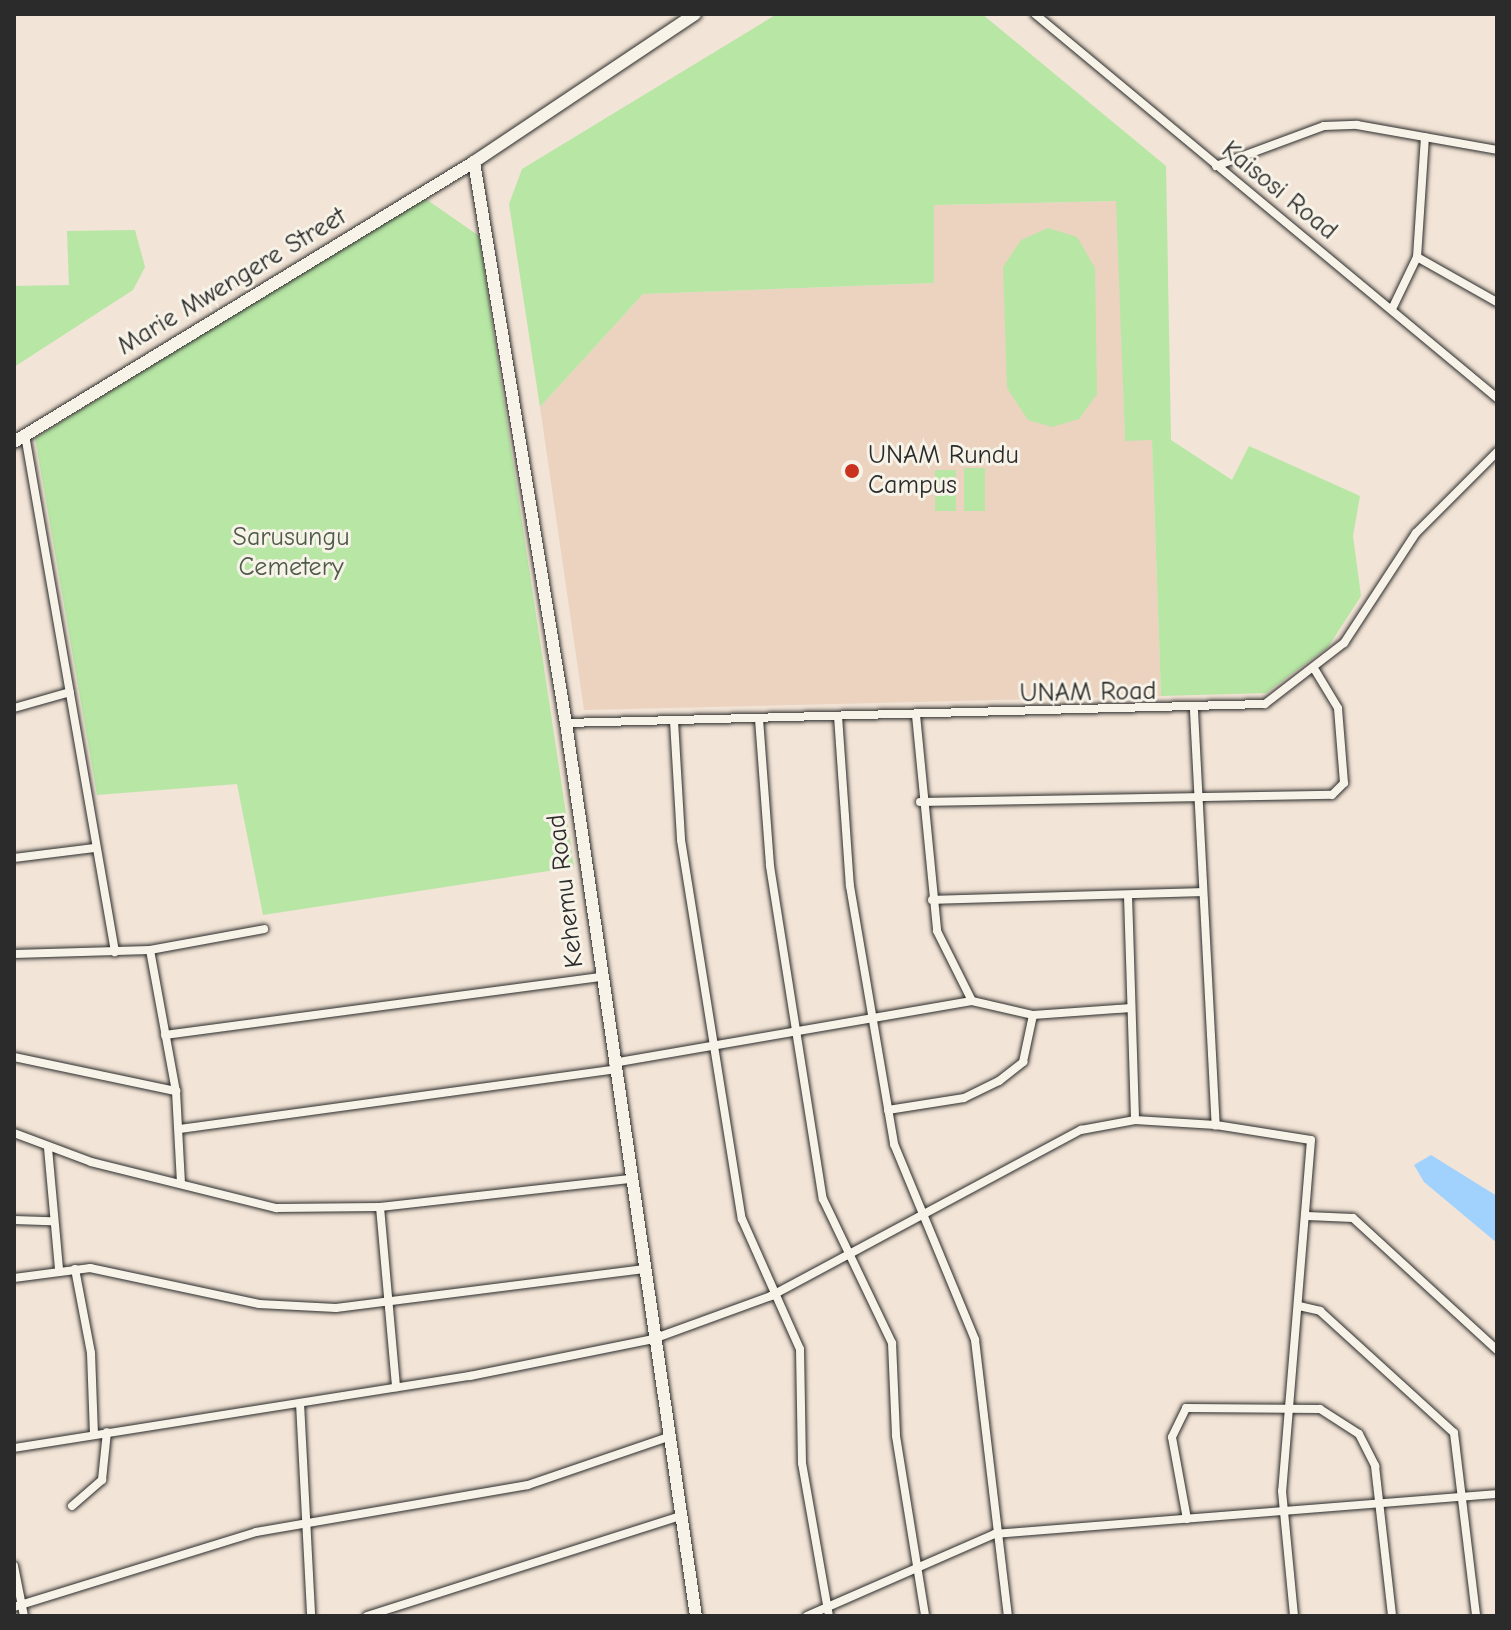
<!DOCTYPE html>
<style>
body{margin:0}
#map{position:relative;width:1511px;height:1630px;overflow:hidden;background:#f2e4d6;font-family:"Comic Neue",sans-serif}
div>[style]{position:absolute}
.built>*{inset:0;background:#ebd3c0}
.green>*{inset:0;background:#b7e6a5;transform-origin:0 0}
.water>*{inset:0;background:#a0d2fd}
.roads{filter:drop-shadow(0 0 2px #2b2b2b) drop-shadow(0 0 2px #2b2b2b)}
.street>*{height:8px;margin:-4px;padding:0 4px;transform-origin:4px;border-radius:4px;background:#f7f3e8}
.secondary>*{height:12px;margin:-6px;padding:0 6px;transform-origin:6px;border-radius:6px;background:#f7f3e8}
.dots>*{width:22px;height:22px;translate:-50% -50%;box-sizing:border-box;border:4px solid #f7f3e8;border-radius:50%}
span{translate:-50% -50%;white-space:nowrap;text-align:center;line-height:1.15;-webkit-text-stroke:6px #f7f3e8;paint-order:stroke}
.street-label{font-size:26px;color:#2b2b2b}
.poi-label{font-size:26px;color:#2b2b2b}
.left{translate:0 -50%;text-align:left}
.park-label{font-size:26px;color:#4e5a4a}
.frame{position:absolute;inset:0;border:16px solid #2b2b2b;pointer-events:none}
</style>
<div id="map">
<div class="built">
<i style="clip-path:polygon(1117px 201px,1125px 440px,1152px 440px,1161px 696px,584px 710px,540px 407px,643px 294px,934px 283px,934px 205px)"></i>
</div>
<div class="green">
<i style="clip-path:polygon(777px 14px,982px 14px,1166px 166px,1171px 440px,1232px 480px,1249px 446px,1360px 496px,1353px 536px,1361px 596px,1328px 647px,1266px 693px,1161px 696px,1152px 440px,1125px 441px,1116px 201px,934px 205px,934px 283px,643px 294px,540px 407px,509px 204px,522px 169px)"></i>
<i style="clip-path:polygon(423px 197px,479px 236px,574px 867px,263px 915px,237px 784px,97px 795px,35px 438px)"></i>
<i style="clip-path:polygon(1048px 228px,1077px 237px,1095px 268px,1097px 394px,1079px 419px,1052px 427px,1028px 420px,1007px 388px,1003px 267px,1021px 240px)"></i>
<i style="clip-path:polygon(135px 230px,145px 267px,133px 290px,14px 367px,14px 286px,69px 285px,67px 231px)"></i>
<i style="left:964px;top:468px;width:21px;height:43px"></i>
<i style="left:935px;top:470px;width:21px;height:41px"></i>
</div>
<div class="water">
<i style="clip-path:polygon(1431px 1155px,1497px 1196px,1497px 1243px,1424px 1182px,1414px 1165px)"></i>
</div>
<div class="roads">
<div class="street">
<i style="left:1035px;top:14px;width:601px;rotate:39.73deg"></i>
<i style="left:1216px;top:166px;width:115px;rotate:-20.3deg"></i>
<i style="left:1324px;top:126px;width:33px;rotate:-2deg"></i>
<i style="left:1357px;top:125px;width:142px;rotate:10.1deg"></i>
<i style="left:1417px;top:257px;width:92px;rotate:29.4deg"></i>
<i style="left:1392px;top:309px;width:58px;rotate:-64.3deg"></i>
<i style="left:1417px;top:257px;width:120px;rotate:-86.2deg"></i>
<i style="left:25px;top:435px;width:525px;rotate:80.12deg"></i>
<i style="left:14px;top:708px;width:58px;rotate:-15.9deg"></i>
<i style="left:1194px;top:711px;width:415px;rotate:87deg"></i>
<i style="left:916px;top:715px;width:217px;rotate:84.4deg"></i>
<i style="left:937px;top:931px;width:78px;rotate:63.4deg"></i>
<i style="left:838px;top:716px;width:170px;rotate:86deg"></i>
<i style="left:850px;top:886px;width:262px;rotate:80.3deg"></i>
<i style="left:894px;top:1144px;width:212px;rotate:67.5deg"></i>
<i style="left:975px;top:1340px;width:278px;rotate:83.2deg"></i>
<i style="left:759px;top:719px;width:147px;rotate:85.7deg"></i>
<i style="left:770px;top:866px;width:337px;rotate:81deg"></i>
<i style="left:823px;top:1199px;width:160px;rotate:64.4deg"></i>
<i style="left:892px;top:1343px;width:93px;rotate:87.5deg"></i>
<i style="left:896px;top:1436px;width:182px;rotate:80.8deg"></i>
<i style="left:674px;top:721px;width:119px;rotate:86.6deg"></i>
<i style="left:681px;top:840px;width:384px;rotate:80.9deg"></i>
<i style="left:742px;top:1219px;width:142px;rotate:66deg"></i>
<i style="left:800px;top:1349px;width:114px;rotate:89deg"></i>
<i style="left:802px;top:1463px;width:155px;rotate:80deg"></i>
<i style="left:566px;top:723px;width:699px;rotate:-1.56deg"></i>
<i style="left:1265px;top:704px;width:100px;rotate:-37.7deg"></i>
<i style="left:1344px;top:643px;width:131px;rotate:-56.8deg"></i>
<i style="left:1416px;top:533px;width:115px;rotate:-45deg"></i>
<i style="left:920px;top:802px;width:412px;rotate:-1deg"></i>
<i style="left:1332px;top:795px;width:17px;rotate:-45deg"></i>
<i style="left:1344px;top:783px;width:75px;rotate:-94.6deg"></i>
<i style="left:1338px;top:708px;width:44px;rotate:-121.2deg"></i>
<i style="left:14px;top:858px;width:81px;rotate:-7.1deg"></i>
<i style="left:1128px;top:895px;width:225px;rotate:88.2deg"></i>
<i style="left:932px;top:900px;width:269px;rotate:-1.7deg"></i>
<i style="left:150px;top:950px;width:143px;rotate:79.6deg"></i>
<i style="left:176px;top:1091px;width:93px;rotate:86.9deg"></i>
<i style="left:14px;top:954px;width:136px;rotate:-1.7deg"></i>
<i style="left:150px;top:950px;width:116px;rotate:-10.4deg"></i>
<i style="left:165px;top:1035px;width:437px;rotate:-7.6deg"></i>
<i style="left:14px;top:1057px;width:166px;rotate:11.9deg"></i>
<i style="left:613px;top:1063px;width:364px;rotate:-9.8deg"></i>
<i style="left:972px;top:1001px;width:63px;rotate:12.9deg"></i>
<i style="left:1033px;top:1015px;width:98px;rotate:-4.1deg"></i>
<i style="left:888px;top:1110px;width:77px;rotate:-9deg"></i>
<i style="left:964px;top:1098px;width:39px;rotate:-26deg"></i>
<i style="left:999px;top:1081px;width:31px;rotate:-38deg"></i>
<i style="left:1023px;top:1062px;width:48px;rotate:-78deg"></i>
<i style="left:180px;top:1129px;width:437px;rotate:-7.8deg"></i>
<i style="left:14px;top:1133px;width:82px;rotate:20.6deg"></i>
<i style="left:91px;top:1162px;width:191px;rotate:14deg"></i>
<i style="left:276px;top:1208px;width:104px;rotate:-0.6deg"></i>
<i style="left:380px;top:1207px;width:251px;rotate:-6.4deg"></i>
<i style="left:48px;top:1148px;width:121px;rotate:84.8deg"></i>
<i style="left:380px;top:1207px;width:181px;rotate:84.9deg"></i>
<i style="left:1307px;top:1216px;width:46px;rotate:2.5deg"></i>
<i style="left:1353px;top:1218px;width:195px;rotate:42.5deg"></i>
<i style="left:14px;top:1220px;width:37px;rotate:2deg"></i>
<i style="left:75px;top:1269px;width:86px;rotate:79.2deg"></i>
<i style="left:91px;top:1353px;width:81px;rotate:87.9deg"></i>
<i style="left:14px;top:1278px;width:77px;rotate:-7.5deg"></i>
<i style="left:90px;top:1268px;width:173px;rotate:12deg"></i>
<i style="left:259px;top:1304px;width:77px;rotate:3deg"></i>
<i style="left:336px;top:1308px;width:309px;rotate:-7.2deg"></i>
<i style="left:1299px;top:1306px;width:22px;rotate:13deg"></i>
<i style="left:1320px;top:1311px;width:181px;rotate:42.3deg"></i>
<i style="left:1454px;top:1433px;width:184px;rotate:83.1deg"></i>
<i style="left:300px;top:1403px;width:213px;rotate:87deg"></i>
<i style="left:14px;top:1448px;width:462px;rotate:-9deg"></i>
<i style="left:470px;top:1376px;width:187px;rotate:-11.4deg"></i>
<i style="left:653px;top:1339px;width:126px;rotate:-20deg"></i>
<i style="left:771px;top:1296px;width:352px;rotate:-28.2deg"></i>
<i style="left:1081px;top:1130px;width:55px;rotate:-10.5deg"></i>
<i style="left:1135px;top:1120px;width:81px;rotate:3.5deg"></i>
<i style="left:1216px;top:1125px;width:96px;rotate:9deg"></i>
<i style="left:1311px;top:1140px;width:352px;rotate:94.7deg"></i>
<i style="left:1282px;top:1491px;width:126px;rotate:84.5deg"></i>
<i style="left:72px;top:1506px;width:40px;rotate:-41deg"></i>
<i style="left:102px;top:1480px;width:48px;rotate:-84.1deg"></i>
<i style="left:1187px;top:1519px;width:83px;rotate:-100.4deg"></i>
<i style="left:1172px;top:1437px;width:32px;rotate:-64deg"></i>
<i style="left:1186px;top:1408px;width:134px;rotate:0.4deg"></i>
<i style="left:1320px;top:1409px;width:46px;rotate:32.7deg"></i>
<i style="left:1359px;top:1434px;width:36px;rotate:63deg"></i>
<i style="left:1375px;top:1466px;width:151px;rotate:83.5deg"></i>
<i style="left:14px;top:1566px;width:51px;rotate:78.7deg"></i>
<i style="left:14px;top:1607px;width:253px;rotate:-17.2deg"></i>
<i style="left:256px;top:1532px;width:276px;rotate:-9.8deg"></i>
<i style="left:528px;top:1485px;width:148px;rotate:-18.9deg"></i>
<i style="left:367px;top:1616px;width:329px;rotate:-17.7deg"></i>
<i style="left:807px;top:1616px;width:205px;rotate:-23.6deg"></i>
<i style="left:995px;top:1534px;width:504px;rotate:-4.56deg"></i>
</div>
<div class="secondary">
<i style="left:474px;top:162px;width:568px;rotate:80.69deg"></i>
<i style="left:566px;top:723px;width:902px;rotate:81.72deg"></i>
<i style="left:14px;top:442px;width:539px;rotate:-31.33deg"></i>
<i style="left:474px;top:162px;width:266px;rotate:-33.8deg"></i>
</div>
</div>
<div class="dots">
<i style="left:852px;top:471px;background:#c8321e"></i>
</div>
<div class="street-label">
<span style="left:1279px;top:191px;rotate:39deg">Kaisosi Road</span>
<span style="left:232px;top:282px;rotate:-31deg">Marie Mwengere Street</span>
<span style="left:1088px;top:693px;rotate:-1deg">UNAM Road</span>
<span style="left:566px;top:891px;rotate:-97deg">Kehemu Road</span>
</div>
<div class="poi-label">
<span class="left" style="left:868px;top:471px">UNAM Rundu<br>Campus</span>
</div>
<div class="park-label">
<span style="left:291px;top:553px">Sarusungu<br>Cemetery</span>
</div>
<div class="frame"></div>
</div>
